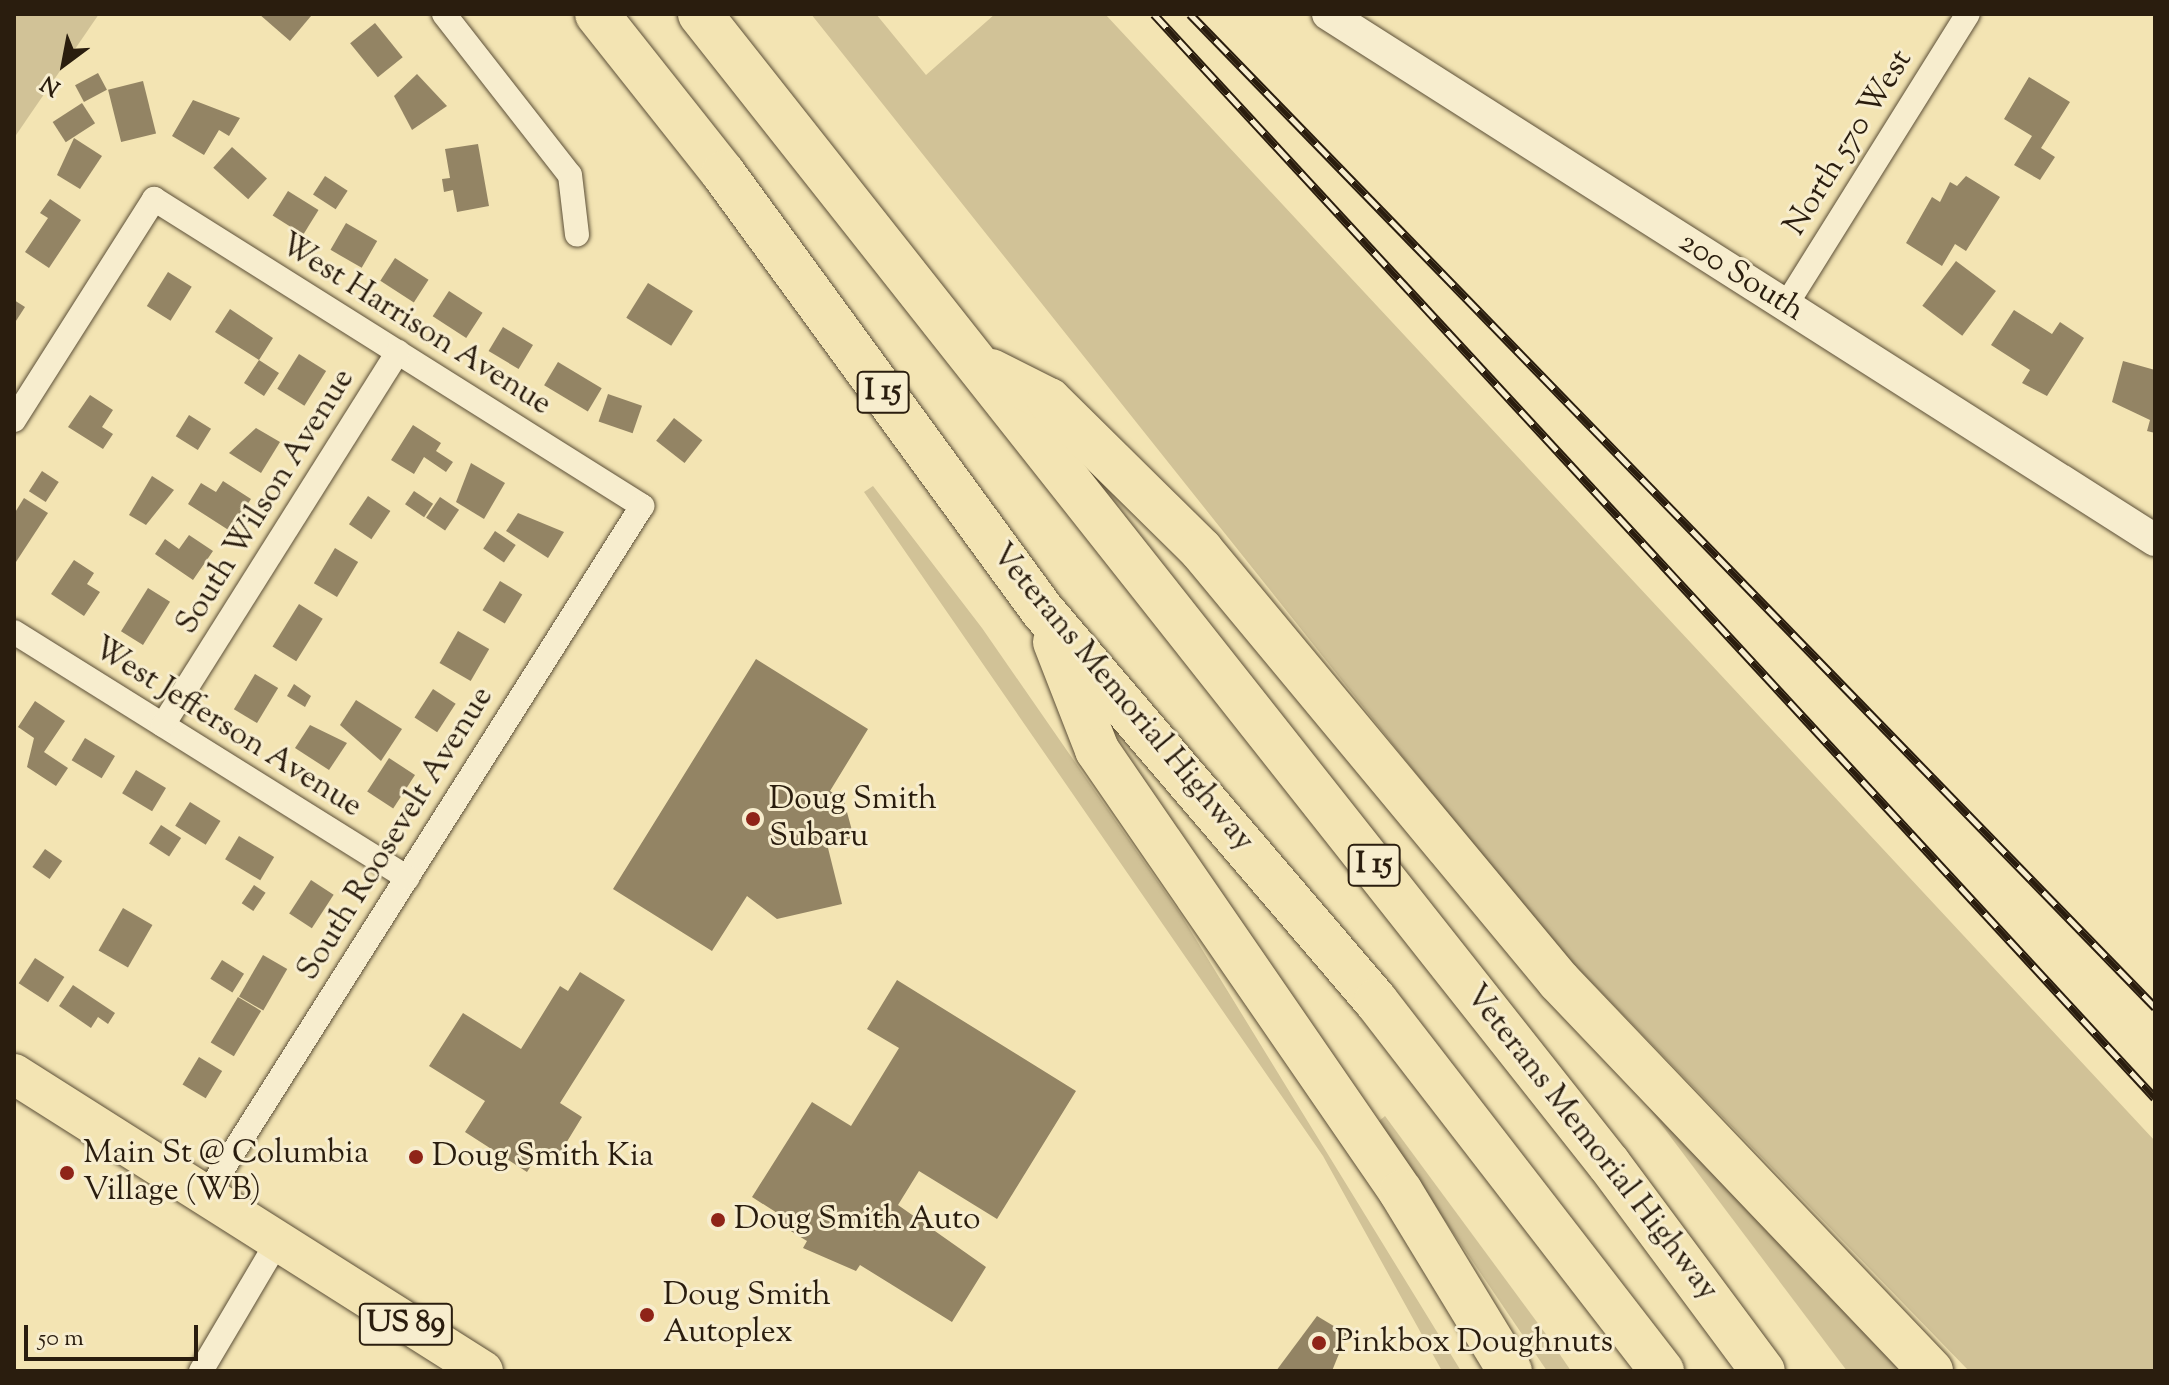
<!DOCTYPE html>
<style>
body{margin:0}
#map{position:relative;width:2169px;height:1385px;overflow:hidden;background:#f3e4b3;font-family:"Sorts Mill Goudy",serif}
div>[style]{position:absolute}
.green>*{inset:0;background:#d1c297}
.building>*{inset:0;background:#938464;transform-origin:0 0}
.roads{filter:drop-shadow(0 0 2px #5c4f37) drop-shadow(0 0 2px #5c4f37)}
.minor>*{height:24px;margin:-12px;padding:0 12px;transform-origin:12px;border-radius:12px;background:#f7edce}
.tertiary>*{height:32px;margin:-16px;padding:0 16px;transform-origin:16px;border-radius:16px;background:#f7edce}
.primary>*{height:40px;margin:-20px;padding:0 20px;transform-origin:20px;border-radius:20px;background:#f3e4b3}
.motorway>*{height:44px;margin:-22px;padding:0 22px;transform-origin:22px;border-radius:22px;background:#f3e4b3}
.rail>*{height:9px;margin-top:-4.5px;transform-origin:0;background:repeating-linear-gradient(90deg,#f7edce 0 18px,#2a1d0e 0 36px);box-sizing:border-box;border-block:2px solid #2a1d0e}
.dots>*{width:22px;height:22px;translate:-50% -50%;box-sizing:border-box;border:4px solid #f7edce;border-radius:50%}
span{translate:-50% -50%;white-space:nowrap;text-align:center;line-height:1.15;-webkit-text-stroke:6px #f7edce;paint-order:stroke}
.shield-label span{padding:2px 6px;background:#f7edce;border:2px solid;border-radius:6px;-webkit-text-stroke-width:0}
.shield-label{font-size:30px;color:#2a1d0e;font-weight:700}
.street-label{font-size:32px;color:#2a1d0e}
.poi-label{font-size:32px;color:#2a1d0e}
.left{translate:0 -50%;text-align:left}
.frame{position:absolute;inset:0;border:16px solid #2a1d0e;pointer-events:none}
.north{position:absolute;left:24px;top:24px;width:80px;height:80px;-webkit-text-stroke:6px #f7edce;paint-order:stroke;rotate:212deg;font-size:22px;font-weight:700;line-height:32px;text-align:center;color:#2a1d0e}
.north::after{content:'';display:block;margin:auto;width:28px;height:36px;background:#2a1d0e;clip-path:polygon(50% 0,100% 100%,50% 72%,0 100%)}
.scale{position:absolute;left:24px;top:1325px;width:174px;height:36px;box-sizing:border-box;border:4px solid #2a1d0e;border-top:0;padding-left:10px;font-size:24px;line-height:28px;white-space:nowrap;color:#2a1d0e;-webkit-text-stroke:6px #f7edce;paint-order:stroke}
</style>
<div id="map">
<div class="green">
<i style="clip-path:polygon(14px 14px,99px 14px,14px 138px)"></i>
<i style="clip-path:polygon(811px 14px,876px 14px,926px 75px,995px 14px,1105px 14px,2155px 1141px,2155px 1371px,1969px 1371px,1540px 929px)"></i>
<i style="clip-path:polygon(873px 486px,982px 628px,1181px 915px,1461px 1371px,1442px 1371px,1323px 1156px,864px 492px)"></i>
<i style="clip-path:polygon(1630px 1083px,1905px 1371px,1847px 1371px)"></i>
<i style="clip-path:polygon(1385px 1116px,1548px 1337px,1571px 1371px,1547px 1371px,1378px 1122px)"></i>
</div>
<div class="building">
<i style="clip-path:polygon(259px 14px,308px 14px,311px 16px,290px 41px)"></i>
<i style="left:375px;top:23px;width:44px;height:32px;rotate:51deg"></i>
<i style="left:98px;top:73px;width:19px;height:26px;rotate:62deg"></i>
<i style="clip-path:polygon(417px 74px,447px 106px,412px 130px,394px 96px)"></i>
<i style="clip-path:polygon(2029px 77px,2070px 102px,2041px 148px,2055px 157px,2040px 180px,2014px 165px,2032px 136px,2004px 119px)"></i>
<i style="left:143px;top:81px;width:54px;height:36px;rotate:76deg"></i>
<i style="clip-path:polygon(193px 100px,240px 118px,229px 136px,219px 130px,204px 155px,172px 136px)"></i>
<i style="left:82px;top:103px;width:24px;height:35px;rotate:57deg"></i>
<i style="clip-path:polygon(74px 138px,102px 156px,80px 189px,57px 175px)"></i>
<i style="clip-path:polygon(478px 144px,489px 206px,457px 212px,453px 190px,444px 192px,442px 179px,450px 178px,445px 149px)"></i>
<i style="left:232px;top:147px;width:47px;height:28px;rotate:42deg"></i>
<i style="left:325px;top:176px;width:27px;height:22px;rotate:33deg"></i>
<i style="clip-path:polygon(1966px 176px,2000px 197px,1966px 251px,1955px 244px,1942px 266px,1906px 243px,1932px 197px,1940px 202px,1950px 182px,1957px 186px)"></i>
<i style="left:288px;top:191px;width:36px;height:29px;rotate:32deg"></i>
<i style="clip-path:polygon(50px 199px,81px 220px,49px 268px,25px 252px,48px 218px,40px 213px)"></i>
<i style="left:346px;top:223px;width:36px;height:31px;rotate:30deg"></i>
<i style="left:395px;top:258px;width:40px;height:27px;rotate:33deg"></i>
<i style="left:1956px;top:261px;width:50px;height:56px;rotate:37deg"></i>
<i style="left:168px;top:272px;width:28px;height:40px;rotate:32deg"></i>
<i style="left:648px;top:283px;width:53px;height:41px;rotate:32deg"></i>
<i style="left:449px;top:291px;width:40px;height:30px;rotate:33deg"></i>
<i style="clip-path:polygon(14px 300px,25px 307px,14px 324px)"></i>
<i style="clip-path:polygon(230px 309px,273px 338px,259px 360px,279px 373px,264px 396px,244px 383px,259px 360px,215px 332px)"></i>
<i style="clip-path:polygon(2014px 310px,2052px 334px,2060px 322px,2084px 338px,2047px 396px,2022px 383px,2030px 370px,1991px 345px)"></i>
<i style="left:503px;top:327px;width:35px;height:28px;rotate:31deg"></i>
<i style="left:299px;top:354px;width:32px;height:41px;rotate:32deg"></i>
<i style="clip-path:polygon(2123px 361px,2155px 370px,2155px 433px,2147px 431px,2150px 420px,2112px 402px)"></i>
<i style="left:558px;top:362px;width:51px;height:27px;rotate:31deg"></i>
<i style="left:608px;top:394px;width:36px;height:29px;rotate:19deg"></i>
<i style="clip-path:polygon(90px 395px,113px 410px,102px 427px,113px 434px,103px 449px,68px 427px)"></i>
<i style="left:189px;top:415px;width:26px;height:25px;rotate:32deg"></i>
<i style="left:674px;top:418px;width:36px;height:29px;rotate:38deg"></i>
<i style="clip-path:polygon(413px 425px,441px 443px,436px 451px,453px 462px,446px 472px,424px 457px,414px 474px,391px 460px)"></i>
<i style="clip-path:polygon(256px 428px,280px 442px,261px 473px,229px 453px)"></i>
<i style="clip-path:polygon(471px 463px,505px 483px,484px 519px,456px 502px)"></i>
<i style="left:42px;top:471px;width:20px;height:24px;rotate:33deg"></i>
<i style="clip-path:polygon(152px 476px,174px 490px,146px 525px,129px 515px)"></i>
<i style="clip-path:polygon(223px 481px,251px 499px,230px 531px,188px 504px,201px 483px,216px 492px)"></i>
<i style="left:414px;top:491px;width:23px;height:16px;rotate:34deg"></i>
<i style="left:368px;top:496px;width:27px;height:34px;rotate:34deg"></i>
<i style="left:440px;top:497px;width:23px;height:25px;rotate:34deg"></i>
<i style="clip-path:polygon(24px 498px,48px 513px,14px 565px,14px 514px)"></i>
<i style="clip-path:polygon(518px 513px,564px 532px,548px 558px,506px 531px)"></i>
<i style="left:495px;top:531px;width:25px;height:21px;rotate:34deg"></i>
<i style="clip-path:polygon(189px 535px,213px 551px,193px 580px,155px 554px,165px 539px,179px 549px)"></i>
<i style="left:335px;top:548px;width:27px;height:41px;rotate:31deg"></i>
<i style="clip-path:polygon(74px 560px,94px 573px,87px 584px,100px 592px,84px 616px,51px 594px)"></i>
<i style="left:500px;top:581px;width:26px;height:34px;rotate:31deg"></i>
<i style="left:148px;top:588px;width:26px;height:51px;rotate:32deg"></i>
<i style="left:299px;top:604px;width:28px;height:50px;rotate:32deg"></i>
<i style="left:458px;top:631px;width:36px;height:37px;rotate:30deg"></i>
<i style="clip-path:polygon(756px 659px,868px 729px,830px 791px,844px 801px,854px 838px,827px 844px,842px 904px,777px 919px,747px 896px,712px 951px,613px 889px)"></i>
<i style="left:255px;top:674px;width:27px;height:41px;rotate:31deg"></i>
<i style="clip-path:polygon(294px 684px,311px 696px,305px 707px,287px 696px)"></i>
<i style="left:433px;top:689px;width:27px;height:34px;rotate:33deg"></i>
<i style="clip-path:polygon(356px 700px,402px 729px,381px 761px,340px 725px)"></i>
<i style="clip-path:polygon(35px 701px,65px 721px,44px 752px,68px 768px,56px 786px,27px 767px,34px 738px,18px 727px)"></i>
<i style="clip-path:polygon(310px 725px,347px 743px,329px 770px,295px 748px)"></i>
<i style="left:85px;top:738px;width:35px;height:26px;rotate:31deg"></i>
<i style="left:389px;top:758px;width:31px;height:40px;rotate:33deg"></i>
<i style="left:136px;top:770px;width:35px;height:27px;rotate:31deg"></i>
<i style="left:190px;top:802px;width:36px;height:28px;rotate:32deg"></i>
<i style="left:161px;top:825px;width:24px;height:22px;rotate:33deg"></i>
<i style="left:239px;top:836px;width:41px;height:27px;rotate:31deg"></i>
<i style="left:45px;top:849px;width:21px;height:22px;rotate:35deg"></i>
<i style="left:311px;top:880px;width:27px;height:40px;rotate:33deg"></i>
<i style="left:254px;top:885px;width:14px;height:22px;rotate:34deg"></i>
<i style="left:123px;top:908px;width:34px;height:49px;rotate:30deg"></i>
<i style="left:263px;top:955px;width:28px;height:48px;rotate:30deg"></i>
<i style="left:35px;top:958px;width:35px;height:30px;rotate:33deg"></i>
<i style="left:222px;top:960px;width:26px;height:22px;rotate:32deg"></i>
<i style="clip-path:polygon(580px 972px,625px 1000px,560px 1103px,582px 1117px,557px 1158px,542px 1148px,527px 1172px,465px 1132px,485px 1101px,429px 1066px,463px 1013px,521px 1049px,560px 986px,568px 991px)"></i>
<i style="clip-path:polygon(897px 980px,1076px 1091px,997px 1219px,919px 1171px,898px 1205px,986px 1267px,952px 1322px,860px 1265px,856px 1271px,803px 1248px,807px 1241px,781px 1225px,785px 1218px,752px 1197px,812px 1102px,851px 1126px,899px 1048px,867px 1029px)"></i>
<i style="clip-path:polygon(73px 985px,115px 1013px,108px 1024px,98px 1017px,91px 1028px,59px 1006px)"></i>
<i style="left:238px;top:997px;width:27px;height:53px;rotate:31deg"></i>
<i style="left:199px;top:1057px;width:27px;height:32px;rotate:31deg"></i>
<i style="clip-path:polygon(1317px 1316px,1347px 1334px,1332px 1371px,1276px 1371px)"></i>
</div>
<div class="roads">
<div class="minor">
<i style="left:444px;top:14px;width:204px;rotate:52deg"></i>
<i style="left:570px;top:175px;width:60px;rotate:83.3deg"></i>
<i style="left:1786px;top:305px;width:343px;rotate:-58deg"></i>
<i style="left:14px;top:420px;width:262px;rotate:-57.6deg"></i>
<i style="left:154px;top:199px;width:577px;rotate:32.17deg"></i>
<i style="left:642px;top:506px;width:818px;rotate:122.31deg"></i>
<i style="left:14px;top:632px;width:464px;rotate:32deg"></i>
<i style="left:163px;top:725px;width:441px;rotate:-57.8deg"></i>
<i style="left:201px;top:1371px;width:147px;rotate:-59.4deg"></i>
</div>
<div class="tertiary">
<i style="left:1328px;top:14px;width:980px;rotate:32.46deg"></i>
</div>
<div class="primary">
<i style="left:14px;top:1074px;width:555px;rotate:32.34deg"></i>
</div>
<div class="motorway">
<i style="left:597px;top:14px;width:203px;rotate:51.6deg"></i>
<i style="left:723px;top:173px;width:541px;rotate:53.87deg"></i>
<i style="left:1042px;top:610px;width:514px;rotate:49.5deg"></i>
<i style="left:1376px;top:1001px;width:468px;rotate:52.3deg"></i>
<i style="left:700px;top:14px;width:1466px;rotate:51.68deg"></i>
<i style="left:1609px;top:1164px;width:258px;rotate:53.4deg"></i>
<i style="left:991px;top:371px;width:65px;rotate:26.6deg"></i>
<i style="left:1049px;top:400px;width:214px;rotate:44.6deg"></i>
<i style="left:1201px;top:550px;width:560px;rotate:50.29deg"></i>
<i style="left:1559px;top:981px;width:539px;rotate:46.35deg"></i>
<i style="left:1055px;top:642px;width:116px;rotate:68.7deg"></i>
<i style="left:1097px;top:750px;width:536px;rotate:55.48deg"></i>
<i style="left:1401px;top:1192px;width:210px;rotate:58.7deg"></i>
</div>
</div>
<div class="rail">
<i style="left:1154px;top:14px;width:1475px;rotate:47.28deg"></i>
<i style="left:1190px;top:14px;width:1385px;rotate:45.82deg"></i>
</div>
<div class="dots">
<i style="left:753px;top:819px;background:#8f2418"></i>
<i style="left:416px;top:1157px;background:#8f2418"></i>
<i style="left:67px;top:1173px;background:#8f2418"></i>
<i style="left:718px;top:1220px;background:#8f2418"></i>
<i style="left:647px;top:1315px;background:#8f2418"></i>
<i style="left:1319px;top:1343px;background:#8f2418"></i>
</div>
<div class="shield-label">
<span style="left:883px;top:392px">I 15</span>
<span style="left:1374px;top:865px">I 15</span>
<span style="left:406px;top:1324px">US 89</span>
</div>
<div class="street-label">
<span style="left:1849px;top:143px;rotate:-58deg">North 570 West</span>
<span style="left:1741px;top:277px;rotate:32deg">200 South</span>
<span style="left:415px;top:325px;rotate:32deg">West Harrison Avenue</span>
<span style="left:266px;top:502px;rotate:-58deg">South Wilson Avenue</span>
<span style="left:1122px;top:698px;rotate:50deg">Veterans Memorial Highway</span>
<span style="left:227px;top:728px;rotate:32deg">West Jefferson Avenue</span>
<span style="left:396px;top:834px;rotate:-58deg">South Roosevelt Avenue</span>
<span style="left:1591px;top:1143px;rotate:52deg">Veterans Memorial Highway</span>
</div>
<div class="poi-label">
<span class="left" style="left:769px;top:819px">Doug Smith<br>Subaru</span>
<span class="left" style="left:83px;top:1173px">Main St @ Columbia<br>Village (WB)</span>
<span class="left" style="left:432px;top:1157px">Doug Smith Kia</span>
<span class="left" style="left:734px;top:1220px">Doug Smith Auto</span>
<span class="left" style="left:663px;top:1315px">Doug Smith<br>Autoplex</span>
<span class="left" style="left:1335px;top:1343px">Pinkbox Doughnuts</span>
</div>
<div class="frame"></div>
<div class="north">N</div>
<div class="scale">50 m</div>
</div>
